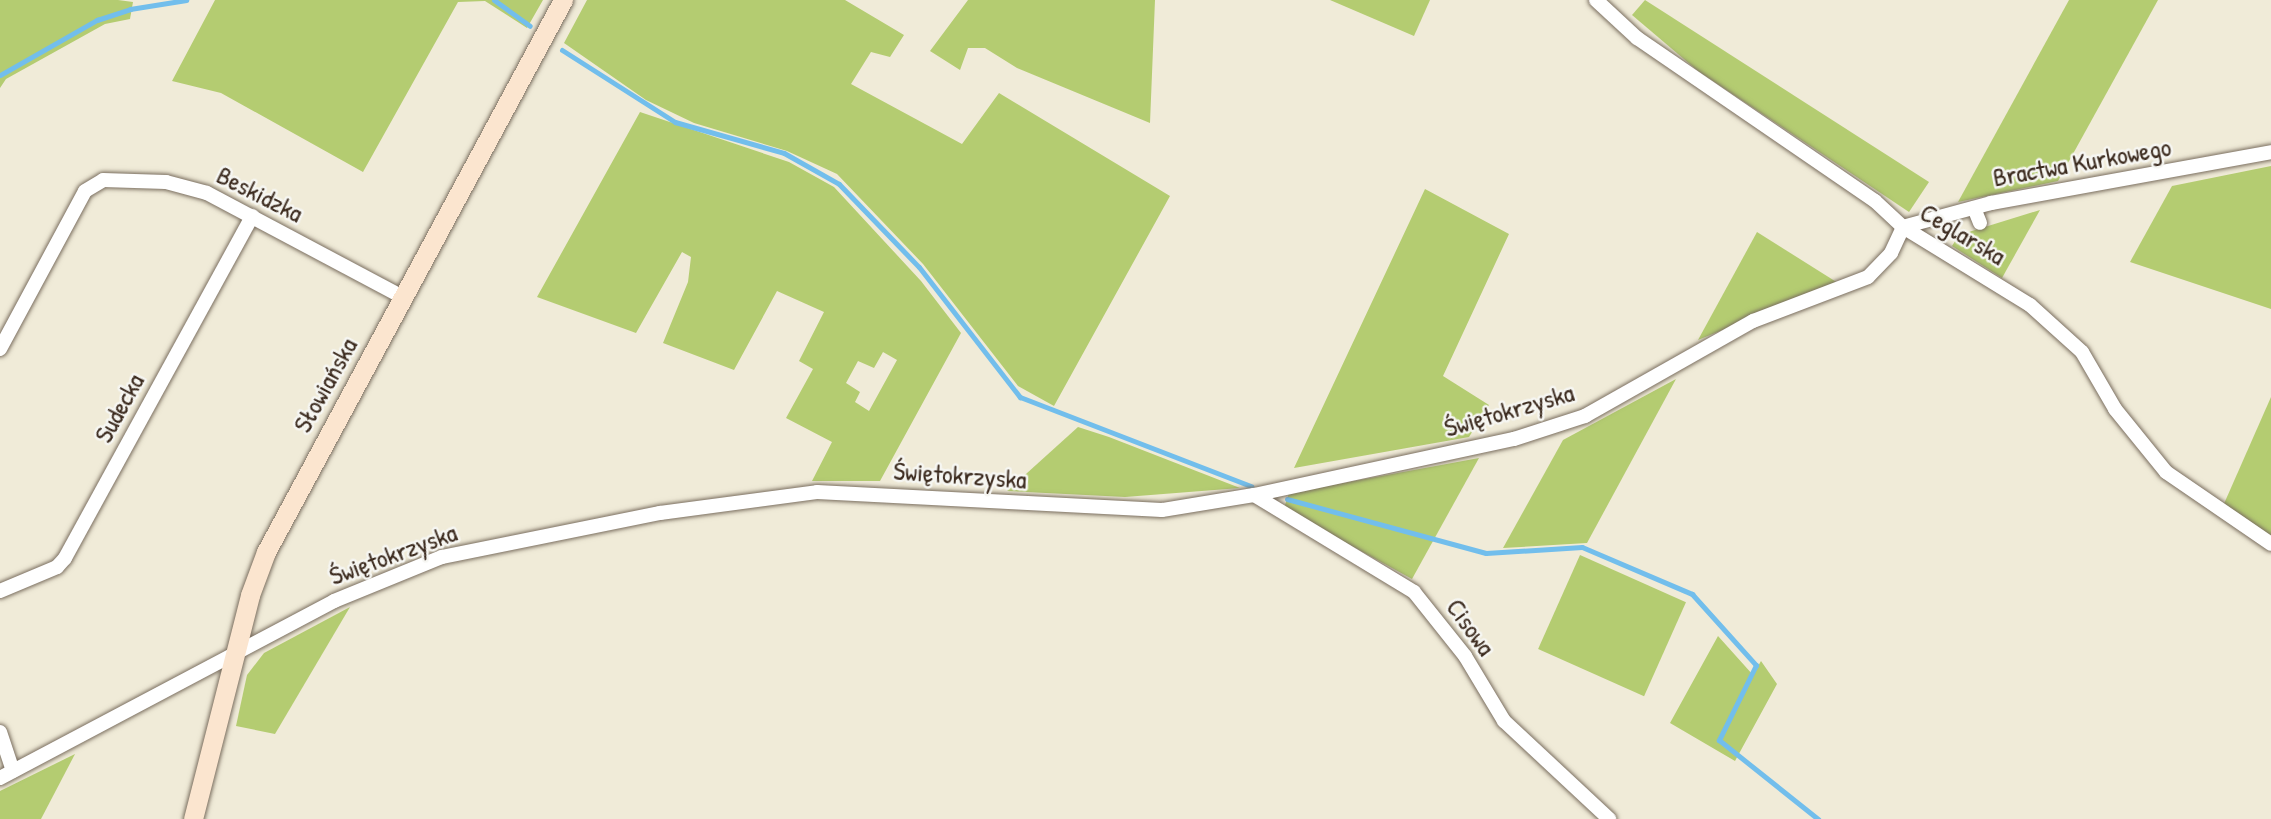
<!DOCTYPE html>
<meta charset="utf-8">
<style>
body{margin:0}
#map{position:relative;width:2271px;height:819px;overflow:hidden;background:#f0ebd8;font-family:"Patrick Hand",sans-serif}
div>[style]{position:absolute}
.green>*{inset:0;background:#b4cc71;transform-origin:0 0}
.stream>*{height:5px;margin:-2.5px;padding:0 2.5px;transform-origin:2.5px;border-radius:2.5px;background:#72beec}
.roads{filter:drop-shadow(0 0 2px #7a6e5f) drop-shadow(0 0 2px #7a6e5f)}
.street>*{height:14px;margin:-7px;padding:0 7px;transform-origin:7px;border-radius:7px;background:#fff}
.secondary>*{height:19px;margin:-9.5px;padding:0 9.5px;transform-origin:9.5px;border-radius:9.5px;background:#fbe5cf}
span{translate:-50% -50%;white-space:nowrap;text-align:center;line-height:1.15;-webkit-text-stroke:5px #f6f6f2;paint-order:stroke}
.street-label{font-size:26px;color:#3b2a1e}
</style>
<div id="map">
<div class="green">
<i style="clip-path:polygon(0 0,118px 0,133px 2px,130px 19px,105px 24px,6px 79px,0 88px)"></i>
<i style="clip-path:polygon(215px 0,543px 0,527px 28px,485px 1px,458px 2px,363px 172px,221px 93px,172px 81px)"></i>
<i style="clip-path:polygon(587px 0,845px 0,904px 35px,890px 57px,871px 52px,851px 84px,962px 144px,999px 93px,1170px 196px,1054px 406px,1018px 386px,923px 264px,837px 174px,787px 151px,694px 123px,646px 100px,564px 43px)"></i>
<i style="clip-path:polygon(968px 0,1155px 0,1150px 123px,1017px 68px,985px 48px,968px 48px,960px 70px,930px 51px)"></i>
<i style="clip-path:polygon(1330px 0,1430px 0,1414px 36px)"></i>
<i style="clip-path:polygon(1645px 0,1929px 182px,1909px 212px,1698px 71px,1632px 15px)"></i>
<i style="clip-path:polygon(2069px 0,2158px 0,2058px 181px,1958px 202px)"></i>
<i style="clip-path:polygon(evenodd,640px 112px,789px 162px,834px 187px,921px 281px,961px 333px,880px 481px,812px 481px,832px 442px,786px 418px,813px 369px,799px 361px,824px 312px,777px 291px,734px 370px,663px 343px,688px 282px,691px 257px,682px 252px,636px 333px,537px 297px,640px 112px,883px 352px,897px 360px,869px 411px,855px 402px,860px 392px,846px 383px,858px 361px,874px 368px,883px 352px)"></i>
<i style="clip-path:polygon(2271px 166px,2271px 309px,2130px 262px,2172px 186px)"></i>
<i style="clip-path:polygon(1425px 189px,1509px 234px,1443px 376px,1489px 405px,1469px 437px,1294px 468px)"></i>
<i style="clip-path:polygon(2040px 210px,2002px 278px,1952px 246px,1959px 235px)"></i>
<i style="clip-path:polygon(1757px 232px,1838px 283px,1698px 340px)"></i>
<i style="clip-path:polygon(1676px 379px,1587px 543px,1503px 548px,1563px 440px)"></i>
<i style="clip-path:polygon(2271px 397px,2271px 537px,2223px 506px)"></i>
<i style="clip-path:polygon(1078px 427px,1109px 437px,1240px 488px,1125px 497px,1007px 491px)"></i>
<i style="clip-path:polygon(1479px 458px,1412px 579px,1288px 511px,1285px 505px,1289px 493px)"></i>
<i style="left:1580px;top:555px;width:116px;height:103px;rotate:24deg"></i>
<i style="clip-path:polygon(350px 607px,275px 734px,236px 726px,247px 675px,264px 653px)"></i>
<i style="clip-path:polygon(1718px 636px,1753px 675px,1761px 661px,1777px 684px,1735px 761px,1670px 723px)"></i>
<i style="clip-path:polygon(75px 754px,41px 819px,0 819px,0 791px)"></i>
</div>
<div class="stream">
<i style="left:494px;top:0;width:44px;rotate:35.8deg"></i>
<i style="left:562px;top:50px;width:134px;rotate:32.5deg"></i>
<i style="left:675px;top:122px;width:113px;rotate:15.9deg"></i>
<i style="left:784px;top:153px;width:63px;rotate:29.4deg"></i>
<i style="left:839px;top:184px;width:115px;rotate:46.1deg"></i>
<i style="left:919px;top:267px;width:165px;rotate:52.2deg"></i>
<i style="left:1020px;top:397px;width:248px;rotate:21.1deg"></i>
<i style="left:0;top:75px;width:112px;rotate:-29.6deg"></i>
<i style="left:97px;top:20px;width:35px;rotate:-18deg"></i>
<i style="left:130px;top:9px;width:57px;rotate:-9.1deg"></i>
<i style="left:1287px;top:499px;width:206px;rotate:15.2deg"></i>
<i style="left:1486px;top:553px;width:96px;rotate:-3.6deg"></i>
<i style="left:1582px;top:547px;width:120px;rotate:23.1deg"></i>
<i style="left:1692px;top:594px;width:96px;rotate:48deg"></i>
<i style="left:1756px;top:665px;width:84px;rotate:116.3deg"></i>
<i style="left:1719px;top:740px;width:127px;rotate:38.6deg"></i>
</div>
<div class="roads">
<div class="street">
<i style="left:1596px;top:0;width:56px;rotate:42.8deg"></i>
<i style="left:1637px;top:38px;width:288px;rotate:34.4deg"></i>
<i style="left:1875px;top:201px;width:38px;rotate:43deg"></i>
<i style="left:1903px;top:227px;width:149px;rotate:31.6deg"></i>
<i style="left:2030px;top:305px;width:70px;rotate:42.1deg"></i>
<i style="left:2082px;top:352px;width:66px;rotate:59.9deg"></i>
<i style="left:2115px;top:409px;width:81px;rotate:51deg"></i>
<i style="left:2166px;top:472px;width:127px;rotate:34.4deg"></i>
<i style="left:1974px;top:208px;width:16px;rotate:68deg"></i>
<i style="left:0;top:349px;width:179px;rotate:-61.7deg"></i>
<i style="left:85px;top:191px;width:21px;rotate:-31deg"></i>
<i style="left:103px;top:180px;width:63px;rotate:1.8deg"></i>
<i style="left:166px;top:182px;width:42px;rotate:15deg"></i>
<i style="left:207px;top:193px;width:222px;rotate:28deg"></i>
<i style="left:1254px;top:495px;width:187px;rotate:31.2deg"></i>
<i style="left:1414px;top:592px;width:82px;rotate:51.4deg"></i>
<i style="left:1465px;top:656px;width:76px;rotate:59deg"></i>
<i style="left:1504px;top:721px;width:144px;rotate:43deg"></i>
<i style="left:0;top:591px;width:62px;rotate:-22.8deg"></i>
<i style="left:57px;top:567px;width:12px;rotate:-48deg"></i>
<i style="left:65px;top:558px;width:390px;rotate:-61.3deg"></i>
<i style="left:0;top:732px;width:41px;rotate:71.6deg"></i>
<i style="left:0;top:778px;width:378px;rotate:-27.9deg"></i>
<i style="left:334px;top:601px;width:117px;rotate:-22.2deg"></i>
<i style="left:442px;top:557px;width:222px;rotate:-11.4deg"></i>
<i style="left:660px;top:513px;width:158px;rotate:-7.6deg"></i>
<i style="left:817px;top:492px;width:345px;rotate:3deg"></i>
<i style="left:1162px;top:510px;width:93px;rotate:-9.3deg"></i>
<i style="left:1254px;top:495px;width:266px;rotate:-12.2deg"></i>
<i style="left:1514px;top:439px;width:75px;rotate:-17.9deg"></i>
<i style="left:1585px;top:416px;width:193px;rotate:-29.5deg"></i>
<i style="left:1753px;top:321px;width:123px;rotate:-20.9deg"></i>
<i style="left:1868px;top:277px;width:33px;rotate:-46deg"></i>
<i style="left:1891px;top:253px;width:29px;rotate:-65deg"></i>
<i style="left:1903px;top:227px;width:91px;rotate:-15.3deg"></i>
<i style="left:1991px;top:203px;width:285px;rotate:-10.3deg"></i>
</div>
<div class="secondary">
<i style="left:193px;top:819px;width:231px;rotate:-75.7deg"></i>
<i style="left:250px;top:595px;width:46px;rotate:-69.6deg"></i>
<i style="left:266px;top:552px;width:627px;rotate:-61.72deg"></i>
</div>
</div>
<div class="street-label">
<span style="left:2082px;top:162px;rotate:-10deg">Bractwa Kurkowego</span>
<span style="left:260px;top:194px;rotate:27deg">Beskidzka</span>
<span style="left:1963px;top:234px;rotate:31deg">Ceglarska</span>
<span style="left:325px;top:385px;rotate:-61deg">Słowiańska</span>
<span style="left:119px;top:408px;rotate:-61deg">Sudecka</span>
<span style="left:1509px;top:410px;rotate:-16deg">Świętokrzyska</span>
<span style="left:960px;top:475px;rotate:4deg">Świętokrzyska</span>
<span style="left:393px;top:554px;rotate:-20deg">Świętokrzyska</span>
<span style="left:1471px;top:627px;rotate:54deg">Cisowa</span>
</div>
</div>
